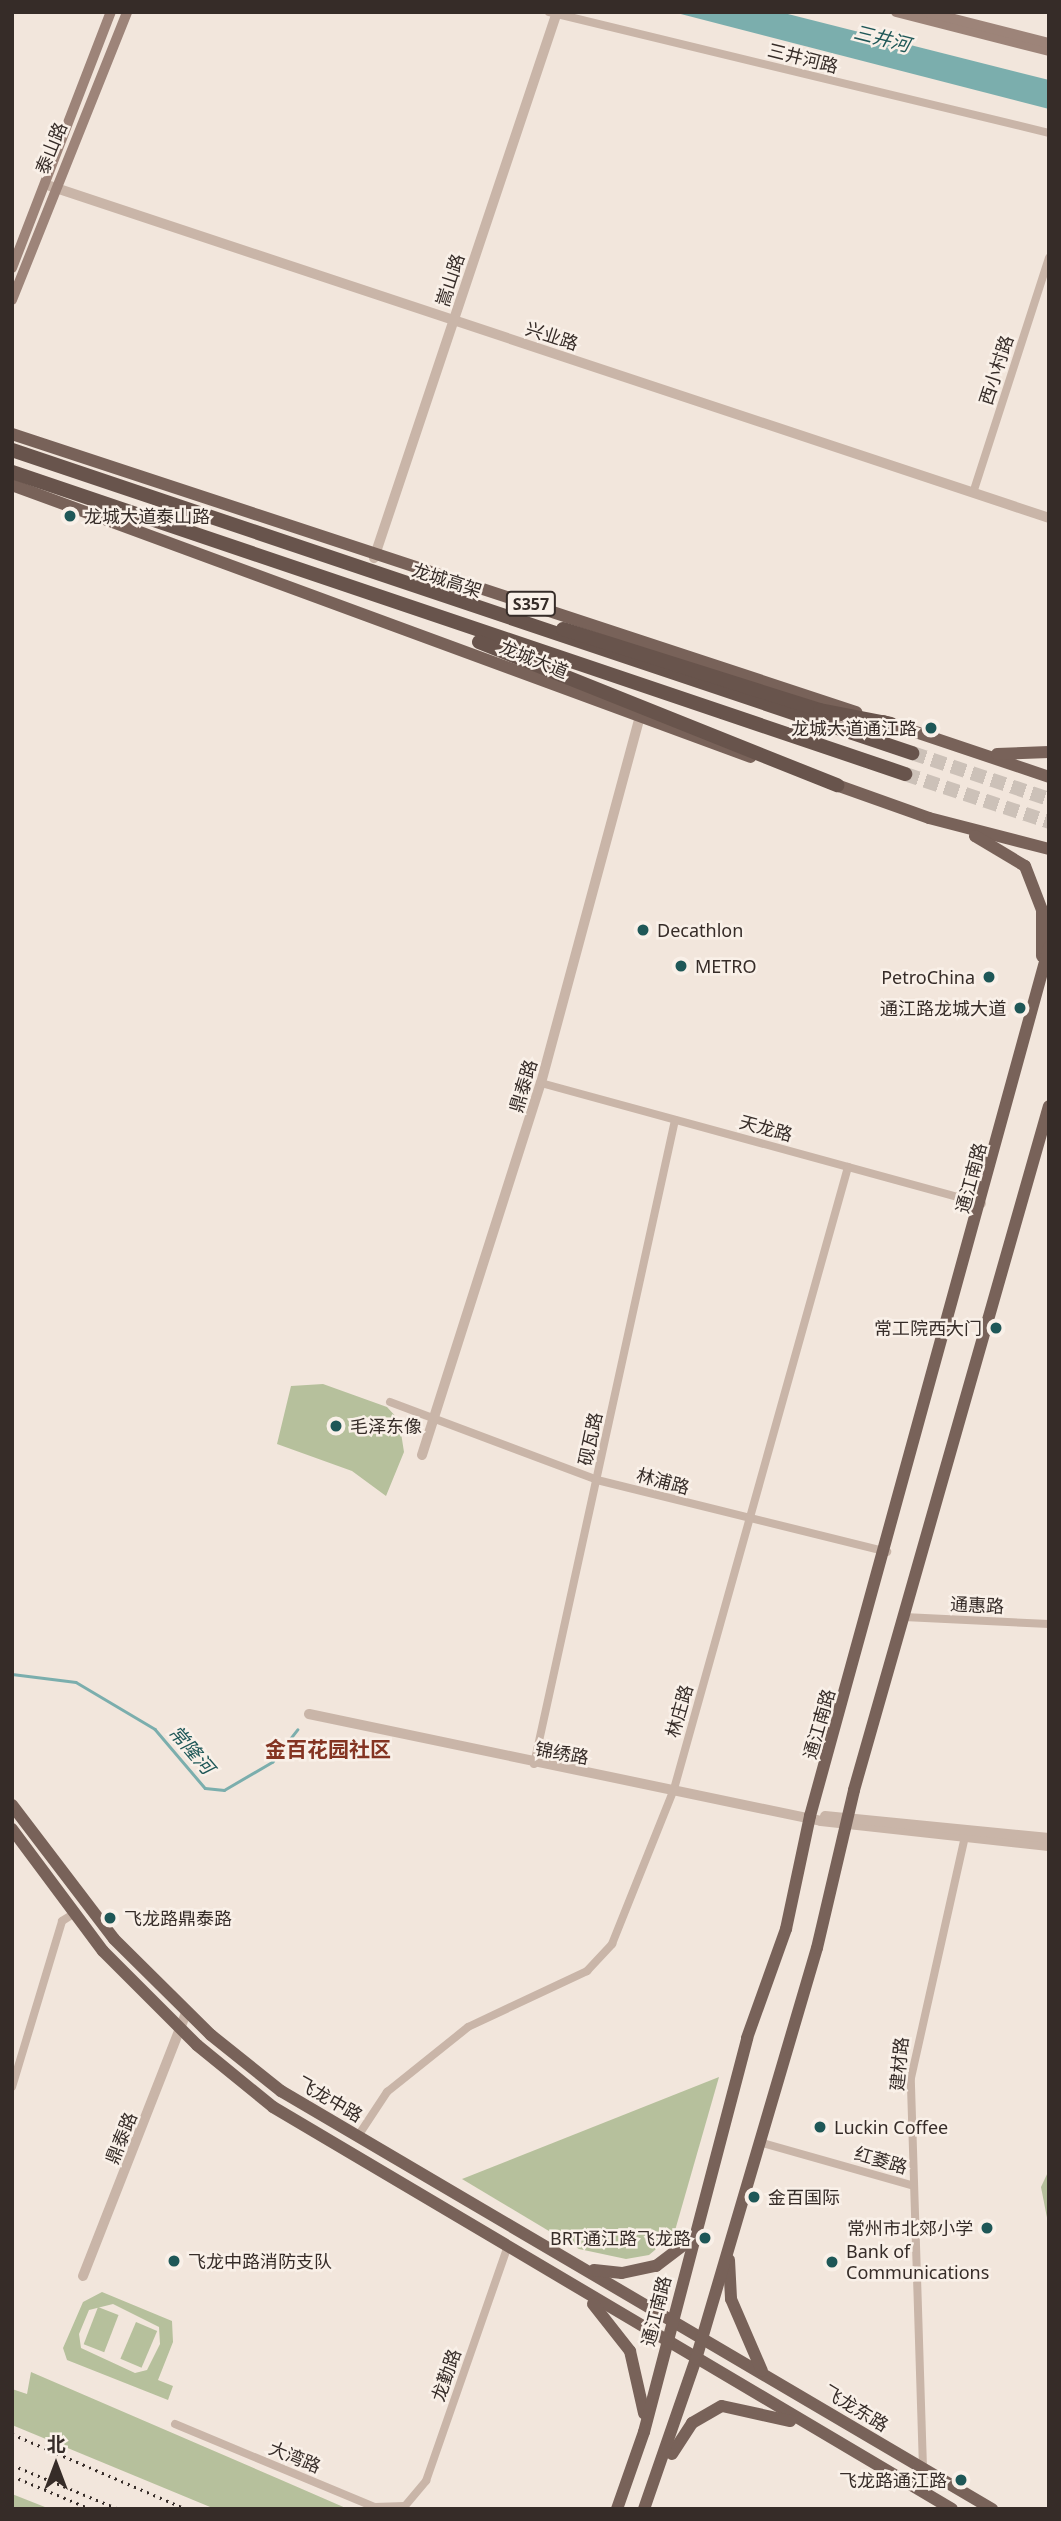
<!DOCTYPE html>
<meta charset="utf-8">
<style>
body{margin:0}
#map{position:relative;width:1061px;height:2521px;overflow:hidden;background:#f2e6dc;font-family:"Noto Sans","Noto Sans SC",sans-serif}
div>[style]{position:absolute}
.green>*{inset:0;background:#b6c09c;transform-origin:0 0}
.water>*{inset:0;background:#7baead}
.stream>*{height:2.5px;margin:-1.25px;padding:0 1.25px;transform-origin:1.25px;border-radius:1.25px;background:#7baead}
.trunk-tunnel>*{height:14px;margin-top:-7px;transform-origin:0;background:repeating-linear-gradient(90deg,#ccc1b8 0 14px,transparent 0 21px)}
.minor>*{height:8px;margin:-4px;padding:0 4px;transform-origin:4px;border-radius:4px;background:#c9b5a8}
.tertiary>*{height:10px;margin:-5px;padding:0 5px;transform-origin:5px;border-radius:5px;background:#c9b5a8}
.secondary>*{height:10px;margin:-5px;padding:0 5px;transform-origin:5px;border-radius:5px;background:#9d8479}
.primary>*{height:12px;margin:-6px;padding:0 6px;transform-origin:6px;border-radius:6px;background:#786259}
.trunk>*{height:14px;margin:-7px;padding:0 7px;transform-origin:7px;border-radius:7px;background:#68544c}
.rail>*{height:2.5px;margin-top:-1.25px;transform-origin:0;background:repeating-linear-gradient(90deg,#362c28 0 2px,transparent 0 7px)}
.dots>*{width:19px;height:19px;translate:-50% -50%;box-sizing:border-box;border:4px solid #f9f0e8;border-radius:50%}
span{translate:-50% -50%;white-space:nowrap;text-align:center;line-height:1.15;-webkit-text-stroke:5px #f9f0e8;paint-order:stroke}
.shield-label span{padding:2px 5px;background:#f9f0e8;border:2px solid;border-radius:5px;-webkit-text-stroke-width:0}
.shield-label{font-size:16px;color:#362c28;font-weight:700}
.street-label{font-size:18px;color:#362c28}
.poi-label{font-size:18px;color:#362c28}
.left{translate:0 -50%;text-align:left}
.right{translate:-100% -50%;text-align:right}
.water-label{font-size:19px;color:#1e5757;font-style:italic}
.quarter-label{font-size:21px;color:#843422;font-weight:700}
.frame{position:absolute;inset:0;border:14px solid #362c28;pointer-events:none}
.north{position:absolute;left:21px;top:2430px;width:70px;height:70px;-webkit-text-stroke:5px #f9f0e8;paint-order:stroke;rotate:0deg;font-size:19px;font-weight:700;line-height:28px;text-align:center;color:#362c28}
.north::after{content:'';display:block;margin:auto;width:24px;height:32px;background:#362c28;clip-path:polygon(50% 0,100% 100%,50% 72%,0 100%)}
</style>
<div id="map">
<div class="green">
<i style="clip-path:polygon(323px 1384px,387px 1407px,399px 1420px,404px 1452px,386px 1496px,352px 1471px,277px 1444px,291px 1386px)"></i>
<i style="clip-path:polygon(719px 2077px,674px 2234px,649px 2255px,626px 2259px,579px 2249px,462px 2179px)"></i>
<i style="clip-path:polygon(1049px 2170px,1049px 2228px,1041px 2187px)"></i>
<i style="clip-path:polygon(evenodd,102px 2292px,172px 2321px,173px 2342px,158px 2380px,173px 2386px,168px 2400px,67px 2360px,63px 2348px,83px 2302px,102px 2292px,113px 2304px,159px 2327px,160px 2344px,147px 2370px,135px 2373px,81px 2348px,79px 2334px,89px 2310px,113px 2304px)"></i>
<i style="left:98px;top:2307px;width:22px;height:40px;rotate:21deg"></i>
<i style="left:136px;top:2322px;width:23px;height:40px;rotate:23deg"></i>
<i style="clip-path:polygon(31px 2372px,279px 2479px,348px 2509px,215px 2509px,12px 2425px,12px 2389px,27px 2394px)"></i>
<i style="clip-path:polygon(12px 2494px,50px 2509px,12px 2509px)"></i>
</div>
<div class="water">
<i style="clip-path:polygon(673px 12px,780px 12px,1049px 80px,1049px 109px)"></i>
</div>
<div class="stream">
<i style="left:12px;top:1674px;width:64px;rotate:7.1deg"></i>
<i style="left:76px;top:1682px;width:92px;rotate:30.7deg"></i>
<i style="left:155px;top:1729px;width:77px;rotate:49.7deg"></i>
<i style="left:205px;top:1788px;width:19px;rotate:6deg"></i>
<i style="left:224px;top:1790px;width:56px;rotate:-30.3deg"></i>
<i style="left:272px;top:1762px;width:41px;rotate:-52deg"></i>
</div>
<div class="trunk-tunnel">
<i style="left:912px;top:753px;width:145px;rotate:18.6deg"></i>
<i style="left:905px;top:774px;width:152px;rotate:18.4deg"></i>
</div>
<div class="minor">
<i style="left:549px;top:12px;width:514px;rotate:13.6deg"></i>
<i style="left:973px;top:493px;width:247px;rotate:-72.1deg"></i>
<i style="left:541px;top:1083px;width:457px;rotate:15.3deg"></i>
<i style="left:390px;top:1402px;width:221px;rotate:20.6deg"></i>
<i style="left:597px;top:1480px;width:299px;rotate:13.9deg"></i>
<i style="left:904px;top:1617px;width:145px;rotate:2.8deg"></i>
<i style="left:534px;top:1764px;width:659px;rotate:-77.65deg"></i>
<i style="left:12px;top:2087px;width:173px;rotate:-73.2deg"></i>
<i style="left:62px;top:1921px;width:15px;rotate:-32deg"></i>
<i style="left:358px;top:2136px;width:53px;rotate:-56.6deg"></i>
<i style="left:387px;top:2092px;width:104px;rotate:-38.7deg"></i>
<i style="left:468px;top:2027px;width:132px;rotate:-25.2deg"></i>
<i style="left:587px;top:1971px;width:37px;rotate:-47deg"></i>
<i style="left:612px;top:1944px;width:167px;rotate:-68.2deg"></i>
<i style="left:674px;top:1789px;width:646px;rotate:-74.37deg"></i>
<i style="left:759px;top:2142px;width:161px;rotate:15.8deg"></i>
<i style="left:175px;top:2424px;width:216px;rotate:22.6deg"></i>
<i style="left:374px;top:2507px;width:31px;rotate:-2deg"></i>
<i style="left:405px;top:2506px;width:33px;rotate:-50deg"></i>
<i style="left:426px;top:2481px;width:247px;rotate:-70.8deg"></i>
<i style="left:923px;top:2468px;width:390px;rotate:-91.8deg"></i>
<i style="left:911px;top:2078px;width:247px;rotate:-77.4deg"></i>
</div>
<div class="tertiary">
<i style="left:50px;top:186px;width:1053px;rotate:18.38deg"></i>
<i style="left:374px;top:558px;width:576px;rotate:-71.47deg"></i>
<i style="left:422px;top:1455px;width:391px;rotate:-72.3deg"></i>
<i style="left:541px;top:1083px;width:375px;rotate:-74.9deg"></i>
<i style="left:309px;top:1714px;width:523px;rotate:11.8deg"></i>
<i style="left:821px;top:1821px;width:229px;rotate:6.3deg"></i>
<i style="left:825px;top:1816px;width:225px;rotate:5.6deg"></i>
<i style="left:83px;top:2276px;width:285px;rotate:-68.6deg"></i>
</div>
<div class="secondary">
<i style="left:896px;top:12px;width:158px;rotate:14.3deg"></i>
<i style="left:927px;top:12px;width:126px;rotate:14.3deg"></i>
<i style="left:12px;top:268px;width:274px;rotate:-68.9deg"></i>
<i style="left:12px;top:300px;width:310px;rotate:-68.2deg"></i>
</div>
<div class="primary">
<i style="left:12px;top:434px;width:889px;rotate:18.23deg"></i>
<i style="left:12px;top:485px;width:787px;rotate:20.21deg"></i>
<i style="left:883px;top:721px;width:175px;rotate:18.6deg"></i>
<i style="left:997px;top:754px;width:52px;rotate:-2.2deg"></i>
<i style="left:828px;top:782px;width:107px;rotate:19.6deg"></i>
<i style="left:929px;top:818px;width:124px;rotate:14.5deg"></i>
<i style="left:975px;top:836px;width:58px;rotate:31deg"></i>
<i style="left:1025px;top:866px;width:47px;rotate:68.9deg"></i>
<i style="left:1042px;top:910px;width:46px;rotate:90deg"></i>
<i style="left:12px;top:1805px;width:168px;rotate:52.7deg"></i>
<i style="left:114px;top:1939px;width:136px;rotate:44.7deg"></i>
<i style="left:211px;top:2035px;width:90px;rotate:38.7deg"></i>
<i style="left:281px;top:2091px;width:825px;rotate:30.45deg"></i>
<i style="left:12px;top:1829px;width:152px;rotate:53.3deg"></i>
<i style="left:103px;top:1951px;width:133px;rotate:45deg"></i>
<i style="left:197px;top:2045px;width:98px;rotate:39.2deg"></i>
<i style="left:273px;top:2107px;width:789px;rotate:30.63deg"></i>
<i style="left:729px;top:2260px;width:39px;rotate:87deg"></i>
<i style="left:731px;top:2299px;width:78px;rotate:66.7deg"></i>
<i style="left:594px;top:2270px;width:28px;rotate:6deg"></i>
<i style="left:622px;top:2273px;width:35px;rotate:-12deg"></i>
<i style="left:656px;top:2266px;width:48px;rotate:-37.3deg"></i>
<i style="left:593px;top:2304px;width:60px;rotate:51.8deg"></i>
<i style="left:630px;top:2351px;width:64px;rotate:77.3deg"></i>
<i style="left:672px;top:2454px;width:37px;rotate:-57deg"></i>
<i style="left:692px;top:2423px;width:34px;rotate:-30deg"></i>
<i style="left:722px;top:2406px;width:70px;rotate:12.4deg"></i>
<i style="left:617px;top:2509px;width:82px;rotate:-70.7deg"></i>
<i style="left:644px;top:2432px;width:407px;rotate:-75.3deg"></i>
<i style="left:747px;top:2038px;width:116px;rotate:-70.3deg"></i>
<i style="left:786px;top:1929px;width:116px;rotate:-78deg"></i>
<i style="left:810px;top:1816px;width:901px;rotate:-74.62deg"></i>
<i style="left:644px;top:2509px;width:159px;rotate:-70.9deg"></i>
<i style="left:696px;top:2359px;width:428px;rotate:-73.6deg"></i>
<i style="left:817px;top:1948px;width:162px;rotate:-76.8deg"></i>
<i style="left:854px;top:1790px;width:711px;rotate:-74.09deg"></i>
</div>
<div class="trunk">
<i style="left:12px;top:450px;width:950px;rotate:18.61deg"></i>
<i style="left:12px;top:472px;width:943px;rotate:18.68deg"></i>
<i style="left:563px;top:629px;width:269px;rotate:17.5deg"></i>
<i style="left:820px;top:710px;width:72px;rotate:11.2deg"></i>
<i style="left:479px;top:642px;width:386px;rotate:21.8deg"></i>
</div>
<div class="rail">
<i style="left:12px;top:2434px;width:189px;rotate:23.3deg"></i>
<i style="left:12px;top:2465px;width:116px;rotate:22.4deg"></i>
<i style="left:12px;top:2476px;width:86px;rotate:22.7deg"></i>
</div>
<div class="dots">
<i style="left:70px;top:516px;background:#1e5757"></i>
<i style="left:931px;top:728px;background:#1e5757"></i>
<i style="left:643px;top:930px;background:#1e5757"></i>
<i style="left:681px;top:966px;background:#1e5757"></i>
<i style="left:989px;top:977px;background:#1e5757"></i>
<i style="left:1020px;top:1008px;background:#1e5757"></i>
<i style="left:996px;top:1328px;background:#1e5757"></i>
<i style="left:336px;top:1426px;background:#1e5757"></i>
<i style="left:110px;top:1918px;background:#1e5757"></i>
<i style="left:820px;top:2127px;background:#1e5757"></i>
<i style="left:754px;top:2197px;background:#1e5757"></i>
<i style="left:987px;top:2228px;background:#1e5757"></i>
<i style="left:705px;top:2238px;background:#1e5757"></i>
<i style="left:174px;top:2261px;background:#1e5757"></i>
<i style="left:832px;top:2262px;background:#1e5757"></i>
<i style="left:961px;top:2480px;background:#1e5757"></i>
</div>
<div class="shield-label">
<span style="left:531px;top:604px">S357</span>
</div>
<div class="street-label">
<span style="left:803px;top:58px;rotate:14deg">三井河路</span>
<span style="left:51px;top:148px;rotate:-68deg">泰山路</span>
<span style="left:450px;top:280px;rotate:-72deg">嵩山路</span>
<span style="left:552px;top:336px;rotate:18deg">兴业路</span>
<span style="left:996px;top:370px;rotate:-72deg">西小村路</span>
<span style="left:447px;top:580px;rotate:18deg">龙城高架</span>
<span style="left:534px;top:659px;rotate:22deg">龙城大道</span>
<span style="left:523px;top:1086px;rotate:-73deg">鼎泰路</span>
<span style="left:766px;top:1128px;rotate:15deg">天龙路</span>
<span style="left:971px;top:1178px;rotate:-75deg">通江南路</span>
<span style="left:590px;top:1439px;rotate:-78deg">砚瓦路</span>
<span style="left:663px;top:1481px;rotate:15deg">林浦路</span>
<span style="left:977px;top:1605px;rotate:3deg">通惠路</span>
<span style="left:679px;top:1711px;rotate:-74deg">林庄路</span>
<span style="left:819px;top:1724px;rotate:-74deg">通江南路</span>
<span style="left:562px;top:1753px;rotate:10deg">锦绣路</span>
<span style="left:899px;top:2064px;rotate:-85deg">建材路</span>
<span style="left:330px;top:2099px;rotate:30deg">飞龙中路</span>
<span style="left:121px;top:2138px;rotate:-68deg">鼎泰路</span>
<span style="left:881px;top:2160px;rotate:16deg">红菱路</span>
<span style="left:656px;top:2311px;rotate:-76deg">通江南路</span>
<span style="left:446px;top:2375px;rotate:-71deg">龙勤路</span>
<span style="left:856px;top:2408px;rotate:31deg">飞龙东路</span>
<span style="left:295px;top:2457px;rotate:22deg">大湾路</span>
</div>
<div class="poi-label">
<span class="left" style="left:84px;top:516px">龙城大道泰山路</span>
<span class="right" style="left:917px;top:728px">龙城大道通江路</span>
<span class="left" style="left:657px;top:930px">Decathlon</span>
<span class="left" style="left:695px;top:966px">METRO</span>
<span class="right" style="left:975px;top:977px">PetroChina</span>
<span class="right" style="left:1006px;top:1008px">通江路龙城大道</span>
<span class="right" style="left:982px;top:1328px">常工院西大门</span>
<span class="left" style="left:350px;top:1426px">毛泽东像</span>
<span class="left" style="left:124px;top:1918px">飞龙路鼎泰路</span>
<span class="left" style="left:834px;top:2127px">Luckin Coffee</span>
<span class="left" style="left:768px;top:2197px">金百国际</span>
<span class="right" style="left:973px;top:2228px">常州市北郊小学</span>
<span class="right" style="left:691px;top:2238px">BRT通江路飞龙路</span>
<span class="left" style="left:846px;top:2262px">Bank of<br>Communications</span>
<span class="left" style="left:188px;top:2261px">飞龙中路消防支队</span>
<span class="right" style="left:947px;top:2480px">飞龙路通江路</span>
</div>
<div class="water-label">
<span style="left:882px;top:39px;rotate:14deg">三井河</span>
<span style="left:191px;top:1750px;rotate:49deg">常隆河</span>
</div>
<div class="quarter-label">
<span style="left:328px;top:1749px">金百花园社区</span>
</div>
<div class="frame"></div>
<div class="north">北</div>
</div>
